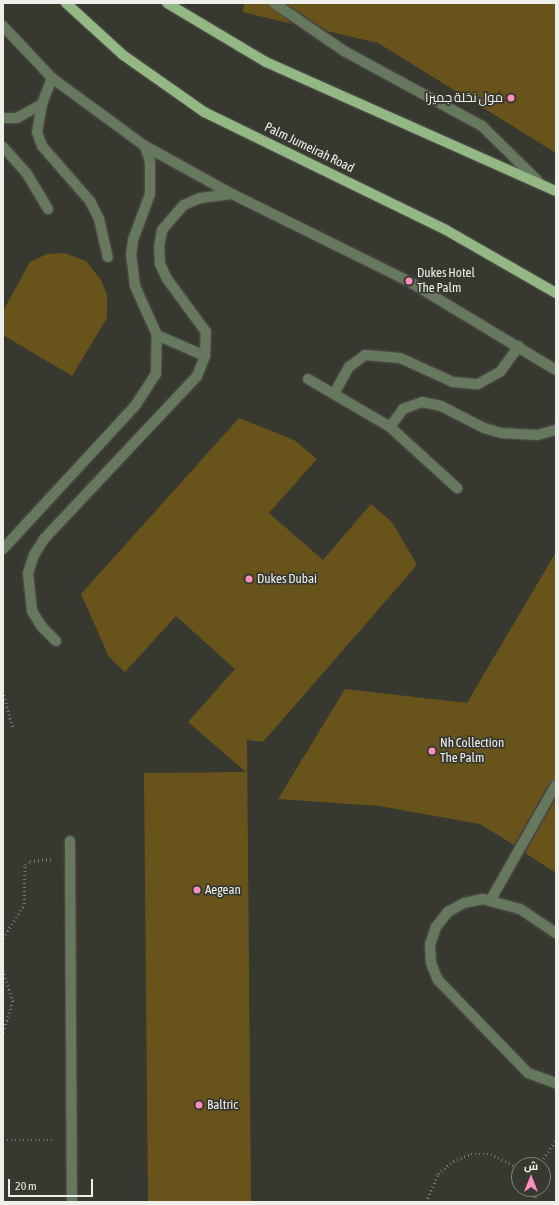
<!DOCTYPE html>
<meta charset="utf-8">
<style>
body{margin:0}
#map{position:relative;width:559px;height:1205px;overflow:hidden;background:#373830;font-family:"Asap Condensed",Cairo,sans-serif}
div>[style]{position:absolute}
.building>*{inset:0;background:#68541a}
.path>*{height:2.5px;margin-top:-1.25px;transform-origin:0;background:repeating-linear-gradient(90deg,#777871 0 1px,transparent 0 4px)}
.roads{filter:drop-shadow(0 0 1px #54554e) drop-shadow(0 0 1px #54554e)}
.minor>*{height:10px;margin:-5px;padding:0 5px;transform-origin:5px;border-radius:5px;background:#66785e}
.major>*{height:10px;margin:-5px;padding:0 5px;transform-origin:5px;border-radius:5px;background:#93b883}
.dots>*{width:11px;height:11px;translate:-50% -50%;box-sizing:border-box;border:2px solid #373830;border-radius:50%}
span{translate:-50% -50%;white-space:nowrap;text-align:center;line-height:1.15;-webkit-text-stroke:3.5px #373830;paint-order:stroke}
.poi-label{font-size:13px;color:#eeefea}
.right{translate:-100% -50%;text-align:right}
.left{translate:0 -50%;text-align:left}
.street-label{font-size:13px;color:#eeefea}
.frame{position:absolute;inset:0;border:4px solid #eeefea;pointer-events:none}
.north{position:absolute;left:511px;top:1157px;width:40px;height:40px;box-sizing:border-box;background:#373830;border:1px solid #80817a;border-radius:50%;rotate:0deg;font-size:11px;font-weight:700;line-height:16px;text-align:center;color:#eeefea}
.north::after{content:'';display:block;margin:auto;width:14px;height:18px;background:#fd8ebe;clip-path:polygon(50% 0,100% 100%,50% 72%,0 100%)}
.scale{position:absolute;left:8px;top:1179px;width:85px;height:18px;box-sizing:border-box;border:2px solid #eeefea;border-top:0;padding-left:5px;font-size:12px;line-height:14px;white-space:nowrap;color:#eeefea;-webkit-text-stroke:3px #373830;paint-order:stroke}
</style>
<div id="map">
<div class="building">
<i style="clip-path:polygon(244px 3px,268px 3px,292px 24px,243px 12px)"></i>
<i style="clip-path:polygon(285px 3px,556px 3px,556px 153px,378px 43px,327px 31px)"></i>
<i style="clip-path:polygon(64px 253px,86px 261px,101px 280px,107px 295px,107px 318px,72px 376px,3px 335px,3px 311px,30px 262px,47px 254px)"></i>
<i style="clip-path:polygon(239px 418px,294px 440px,317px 459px,269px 513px,323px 560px,371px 504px,392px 522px,417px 565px,263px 742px,247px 740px,251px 1202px,148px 1202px,144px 773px,246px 772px,188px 722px,235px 669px,176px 616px,125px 672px,109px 657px,81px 594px)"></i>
<i style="clip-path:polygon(556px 552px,556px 779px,550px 782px,514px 845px,480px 824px,379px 806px,278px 799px,345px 689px,467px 703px)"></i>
<i style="clip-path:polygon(556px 798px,556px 873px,525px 853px)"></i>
</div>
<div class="path">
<i style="left:3px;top:691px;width:38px;rotate:75deg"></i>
<i style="left:3px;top:938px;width:40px;rotate:-58deg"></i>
<i style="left:24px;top:904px;width:39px;rotate:-89deg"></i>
<i style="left:25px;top:865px;width:6px;rotate:-39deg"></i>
<i style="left:30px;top:861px;width:22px;rotate:-5deg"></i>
<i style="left:3px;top:970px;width:33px;rotate:72deg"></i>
<i style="left:13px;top:1001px;width:34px;rotate:107deg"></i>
<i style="left:3px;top:1140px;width:49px"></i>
<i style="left:541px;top:1162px;width:27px;rotate:-56deg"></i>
<i style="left:534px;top:1189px;width:13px;rotate:77deg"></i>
<i style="left:426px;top:1202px;width:30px;rotate:-67deg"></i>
<i style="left:438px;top:1174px;width:20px;rotate:-41deg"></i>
<i style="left:453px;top:1161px;width:19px;rotate:-21deg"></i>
<i style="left:471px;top:1154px;width:20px"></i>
<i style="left:491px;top:1154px;width:31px;rotate:27deg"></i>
</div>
<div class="roads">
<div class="minor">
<i style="left:274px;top:3px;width:85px;rotate:34.4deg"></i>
<i style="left:344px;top:51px;width:157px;rotate:28.5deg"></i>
<i style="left:482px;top:126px;width:78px;rotate:44.5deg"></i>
<i style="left:3px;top:26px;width:71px;rotate:46.7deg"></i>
<i style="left:52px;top:78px;width:115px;rotate:36.2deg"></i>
<i style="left:145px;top:146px;width:99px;rotate:28.9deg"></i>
<i style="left:232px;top:194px;width:199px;rotate:26.3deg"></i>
<i style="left:410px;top:282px;width:170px;rotate:31.1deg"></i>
<i style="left:42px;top:104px;width:28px;rotate:100deg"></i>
<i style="left:37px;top:132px;width:15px;rotate:70deg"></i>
<i style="left:42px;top:146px;width:73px;rotate:48.9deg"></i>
<i style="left:90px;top:201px;width:20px;rotate:63deg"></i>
<i style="left:99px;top:219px;width:39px;rotate:77deg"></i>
<i style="left:3px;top:118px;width:14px"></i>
<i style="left:17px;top:118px;width:29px;rotate:-29deg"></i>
<i style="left:42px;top:104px;width:28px;rotate:-69deg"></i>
<i style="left:3px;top:147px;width:36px;rotate:48deg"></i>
<i style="left:27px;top:174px;width:41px;rotate:59deg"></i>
<i style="left:157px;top:335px;width:52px;rotate:23.6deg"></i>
<i style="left:308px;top:379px;width:95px;rotate:30.3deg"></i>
<i style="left:390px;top:427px;width:91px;rotate:42.3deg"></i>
<i style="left:335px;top:392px;width:29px;rotate:-61deg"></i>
<i style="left:349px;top:367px;width:20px;rotate:-37deg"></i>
<i style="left:365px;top:355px;width:35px;rotate:5deg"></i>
<i style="left:400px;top:358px;width:58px;rotate:24.4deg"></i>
<i style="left:453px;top:382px;width:25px;rotate:5deg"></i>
<i style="left:478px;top:384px;width:25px;rotate:-29deg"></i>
<i style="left:500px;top:372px;width:32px;rotate:-54deg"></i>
<i style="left:390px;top:427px;width:22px;rotate:-54deg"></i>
<i style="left:403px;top:409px;width:20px;rotate:-20deg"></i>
<i style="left:422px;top:402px;width:19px;rotate:12deg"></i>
<i style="left:441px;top:406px;width:48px;rotate:27.1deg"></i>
<i style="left:484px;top:428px;width:18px;rotate:16deg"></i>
<i style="left:501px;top:433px;width:36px;rotate:3deg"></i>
<i style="left:537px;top:435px;width:20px;rotate:-15deg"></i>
<i style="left:3px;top:549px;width:195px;rotate:-47.3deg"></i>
<i style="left:135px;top:406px;width:38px;rotate:-57deg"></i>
<i style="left:156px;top:374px;width:39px;rotate:-89deg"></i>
<i style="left:157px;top:335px;width:54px;rotate:-114.2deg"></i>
<i style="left:135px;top:286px;width:31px;rotate:-97deg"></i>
<i style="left:131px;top:255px;width:15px;rotate:-82deg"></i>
<i style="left:133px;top:240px;width:49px;rotate:-69.7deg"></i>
<i style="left:150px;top:194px;width:32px;rotate:-90deg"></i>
<i style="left:150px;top:162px;width:17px;rotate:-107deg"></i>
<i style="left:56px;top:641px;width:20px;rotate:-135deg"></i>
<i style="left:42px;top:627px;width:19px;rotate:-122deg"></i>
<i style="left:32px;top:611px;width:38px;rotate:-96deg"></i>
<i style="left:28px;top:573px;width:19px;rotate:-72deg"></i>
<i style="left:34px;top:555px;width:19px;rotate:-58deg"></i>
<i style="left:44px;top:539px;width:224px;rotate:-46.8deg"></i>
<i style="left:197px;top:376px;width:22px;rotate:-68deg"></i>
<i style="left:205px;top:356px;width:24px;rotate:-88deg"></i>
<i style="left:206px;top:332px;width:66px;rotate:-126.3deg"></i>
<i style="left:167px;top:279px;width:17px;rotate:-115deg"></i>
<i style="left:160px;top:264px;width:17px;rotate:-93deg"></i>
<i style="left:159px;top:247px;width:17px;rotate:-80deg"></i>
<i style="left:162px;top:230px;width:33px;rotate:-49deg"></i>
<i style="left:184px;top:205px;width:17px;rotate:-24deg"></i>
<i style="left:200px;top:198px;width:32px;rotate:-7deg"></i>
<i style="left:70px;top:841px;width:361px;rotate:89.7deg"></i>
<i style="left:490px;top:901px;width:133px;rotate:-60.4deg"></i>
<i style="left:556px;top:933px;width:43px;rotate:-146.3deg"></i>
<i style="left:520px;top:909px;width:38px;rotate:-165deg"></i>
<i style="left:483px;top:899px;width:19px;rotate:168deg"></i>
<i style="left:464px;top:903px;width:18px;rotate:151deg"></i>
<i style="left:448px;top:912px;width:19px;rotate:129deg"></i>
<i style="left:436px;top:927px;width:18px;rotate:109deg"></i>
<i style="left:430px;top:944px;width:19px;rotate:87deg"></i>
<i style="left:431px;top:963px;width:18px;rotate:68deg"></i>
<i style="left:438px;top:980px;width:129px;rotate:45.9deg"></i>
<i style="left:528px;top:1073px;width:30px;rotate:20deg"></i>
</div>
<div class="major">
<i style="left:66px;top:3px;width:77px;rotate:42.4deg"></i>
<i style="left:123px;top:55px;width:99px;rotate:35.1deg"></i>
<i style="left:204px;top:112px;width:269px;rotate:26deg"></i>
<i style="left:446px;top:230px;width:127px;rotate:29.8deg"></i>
<i style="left:167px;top:3px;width:115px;rotate:30.8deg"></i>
<i style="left:266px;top:62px;width:317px;rotate:24deg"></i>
</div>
</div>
<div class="dots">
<i style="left:511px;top:98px;background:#fd8ebe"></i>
<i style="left:409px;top:281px;background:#fd8ebe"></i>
<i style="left:249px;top:579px;background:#fd8ebe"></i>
<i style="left:432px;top:751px;background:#fd8ebe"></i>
<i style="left:197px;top:890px;background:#fd8ebe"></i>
<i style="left:199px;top:1105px;background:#fd8ebe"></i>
</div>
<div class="poi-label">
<span class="right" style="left:503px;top:98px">مول نخلة جميرا</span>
<span class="left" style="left:417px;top:281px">Dukes Hotel<br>The Palm</span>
<span class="left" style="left:257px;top:579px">Dukes Dubai</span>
<span class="left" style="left:440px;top:751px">Nh Collection<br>The Palm</span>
<span class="left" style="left:205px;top:890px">Aegean</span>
<span class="left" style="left:207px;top:1105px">Baltric</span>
</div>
<div class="street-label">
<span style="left:309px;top:148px;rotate:26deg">Palm Jumeirah Road</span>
</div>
<div class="frame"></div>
<div class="north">ش</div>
<div class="scale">20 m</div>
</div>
